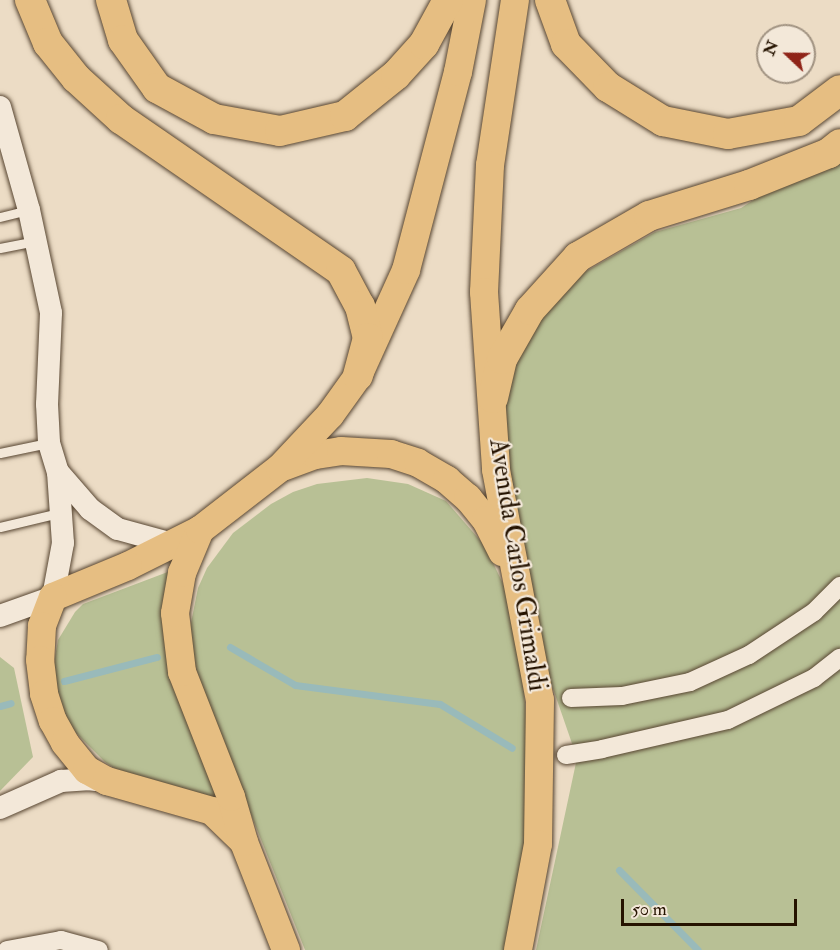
<!DOCTYPE html>
<style>
body{margin:0}
#map{position:relative;width:840px;height:950px;overflow:hidden;background:#ecdcc5;font-family:"IM FELL Double Pica",serif}
div>[style]{position:absolute}
.green>*{inset:0;background:#b8c095}
.stream>*{height:7px;margin:-3.5px;padding:0 3.5px;transform-origin:3.5px;border-radius:3.5px;background:#99baba}
.roads{filter:drop-shadow(0 0 2px #574531) drop-shadow(0 0 2px #574531)}
.service>*{height:9px;margin:-4.5px;padding:0 4.5px;transform-origin:4.5px;border-radius:4.5px;background:#f3e8d9}
.minor>*{height:18px;margin:-9px;padding:0 9px;transform-origin:9px;border-radius:9px;background:#f3e8d9}
.tertiary>*{height:22px;margin:-11px;padding:0 11px;transform-origin:11px;border-radius:11px;background:#f3e8d9}
.primary>*{height:28px;margin:-14px;padding:0 14px;transform-origin:14px;border-radius:14px;background:#e6be82}
.trunk>*{height:30px;margin:-15px;padding:0 15px;transform-origin:15px;border-radius:15px;background:#e6be82}
span{translate:-50% -50%;white-space:nowrap;text-align:center;line-height:1.15;-webkit-text-stroke:4.5px #f3e8d9;paint-order:stroke}
.street-label{font-size:26px;color:#251300}
.north{position:absolute;left:756px;top:24px;width:60px;height:60px;box-sizing:border-box;background:#f3e8d9;border:2px solid #a19382;border-radius:50%;rotate:292deg;font-size:16px;font-weight:700;line-height:24px;text-align:center;color:#251300}
.north::after{content:'';display:block;margin:auto;width:21px;height:27px;background:#8f2418;clip-path:polygon(50% 0,100% 100%,50% 72%,0 100%)}
.scale{position:absolute;left:621px;top:899px;width:176px;height:27px;box-sizing:border-box;border:3px solid #251300;border-top:0;padding-left:8px;font-size:18px;line-height:21px;white-space:nowrap;color:#251300;-webkit-text-stroke:4px #f3e8d9;paint-order:stroke}
</style>
<div id="map">
<div class="green">
<i style="clip-path:polygon(840px 144px,840px 950px,536px 950px,577px 758px,519px 590px,502px 359px,562px 285px,655px 232px,741px 208px)"></i>
<i style="clip-path:polygon(367px 478px,408px 484px,446px 501px,485px 546px,506px 590px,523px 682px,527px 727px,527px 818px,522px 863px,505px 950px,305px 950px,193px 669px,190px 628px,198px 588px,207px 568px,233px 533px,271px 504px,293px 492px,317px 484px)"></i>
<i style="clip-path:polygon(173px 570px,225px 807px,117px 770px,105px 762px,73px 730px,65px 716px,55px 683px,54px 663px,58px 640px,75px 612px,83px 604px)"></i>
<i style="clip-path:polygon(0 657px,14px 668px,33px 757px,0 791px)"></i>
</div>
<div class="stream">
<i style="left:230px;top:647px;width:75px;rotate:30.3deg"></i>
<i style="left:295px;top:685px;width:146px;rotate:7.5deg"></i>
<i style="left:440px;top:704px;width:84px;rotate:31.4deg"></i>
<i style="left:64px;top:681px;width:96px;rotate:-14.5deg"></i>
<i style="left:0;top:706px;width:11px;rotate:-15deg"></i>
<i style="left:619px;top:870px;width:112px;rotate:45.4deg"></i>
</div>
<div class="roads">
<div class="service">
<i style="left:0;top:217px;width:30px;rotate:-14deg"></i>
<i style="left:0;top:248px;width:37px;rotate:-11deg"></i>
<i style="left:0;top:453px;width:49px;rotate:-11.8deg"></i>
<i style="left:0;top:527px;width:61px;rotate:-13.3deg"></i>
</div>
<div class="minor">
<i style="left:571px;top:698px;width:51px;rotate:-2.2deg"></i>
<i style="left:622px;top:696px;width:69px;rotate:-11.6deg"></i>
<i style="left:690px;top:682px;width:65px;rotate:-24.6deg"></i>
<i style="left:749px;top:655px;width:78px;rotate:-33.5deg"></i>
<i style="left:814px;top:612px;width:37px;rotate:-45deg"></i>
<i style="left:566px;top:755px;width:36px;rotate:-9deg"></i>
<i style="left:602px;top:749px;width:129px;rotate:-13deg"></i>
<i style="left:728px;top:720px;width:96px;rotate:-26deg"></i>
<i style="left:814px;top:678px;width:33px;rotate:-38deg"></i>
<i style="left:7px;top:950px;width:55px;rotate:-10.5deg"></i>
<i style="left:61px;top:940px;width:39px;rotate:15deg"></i>
</div>
<div class="tertiary">
<i style="left:0;top:107px;width:107px;rotate:74.3deg"></i>
<i style="left:29px;top:210px;width:105px;rotate:77.9deg"></i>
<i style="left:51px;top:313px;width:91px;rotate:92.5deg"></i>
<i style="left:47px;top:404px;width:39px;rotate:87deg"></i>
<i style="left:49px;top:443px;width:30px;rotate:73deg"></i>
<i style="left:58px;top:472px;width:71px;rotate:86deg"></i>
<i style="left:63px;top:543px;width:55px;rotate:100.5deg"></i>
<i style="left:53px;top:597px;width:56px;rotate:160.3deg"></i>
<i style="left:58px;top:472px;width:49px;rotate:49.1deg"></i>
<i style="left:90px;top:509px;width:34px;rotate:36deg"></i>
<i style="left:118px;top:529px;width:57px;rotate:15.3deg"></i>
<i style="left:0;top:808px;width:67px;rotate:-23.9deg"></i>
<i style="left:61px;top:781px;width:26px;rotate:-4deg"></i>
<i style="left:87px;top:779px;width:19px;rotate:6deg"></i>
</div>
<div class="primary">
<i style="left:515px;top:0;width:167px;rotate:98.6deg"></i>
<i style="left:490px;top:165px;width:127px;rotate:92.7deg"></i>
<i style="left:484px;top:292px;width:178px;rotate:86.1deg"></i>
<i style="left:496px;top:470px;width:234px;rotate:79.2deg"></i>
<i style="left:540px;top:700px;width:144px;rotate:90.8deg"></i>
<i style="left:538px;top:844px;width:108px;rotate:100.7deg"></i>
<i style="left:285px;top:466px;width:33px;rotate:-20deg"></i>
<i style="left:316px;top:455px;width:25px;rotate:-9deg"></i>
<i style="left:341px;top:451px;width:50px;rotate:3.4deg"></i>
<i style="left:391px;top:454px;width:28px;rotate:18deg"></i>
<i style="left:418px;top:463px;width:34px;rotate:30deg"></i>
<i style="left:447px;top:480px;width:28px;rotate:41deg"></i>
<i style="left:468px;top:498px;width:28px;rotate:51deg"></i>
<i style="left:486px;top:520px;width:36px;rotate:63deg"></i>
<i style="left:200px;top:530px;width:80px;rotate:153.4deg"></i>
<i style="left:128px;top:566px;width:81px;rotate:157.5deg"></i>
<i style="left:53px;top:597px;width:31px;rotate:111deg"></i>
<i style="left:42px;top:626px;width:34px;rotate:93deg"></i>
<i style="left:40px;top:660px;width:34px;rotate:83deg"></i>
<i style="left:44px;top:694px;width:28px;rotate:72deg"></i>
<i style="left:53px;top:721px;width:25px;rotate:61deg"></i>
<i style="left:65px;top:743px;width:35px;rotate:51deg"></i>
<i style="left:87px;top:770px;width:23px;rotate:29deg"></i>
<i style="left:107px;top:781px;width:109px;rotate:15.9deg"></i>
<i style="left:212px;top:811px;width:42px;rotate:44deg"></i>
<i style="left:286px;top:950px;width:116px;rotate:-111.3deg"></i>
<i style="left:244px;top:842px;width:47px;rotate:-106.1deg"></i>
<i style="left:231px;top:797px;width:134px;rotate:-111.4deg"></i>
<i style="left:182px;top:672px;width:59px;rotate:-96.8deg"></i>
<i style="left:175px;top:613px;width:41px;rotate:-80.1deg"></i>
<i style="left:182px;top:573px;width:47px;rotate:-67.3deg"></i>
<i style="left:200px;top:530px;width:101px;rotate:-37.8deg"></i>
<i style="left:280px;top:468px;width:73px;rotate:-46.7deg"></i>
<i style="left:330px;top:415px;width:48px;rotate:-54.3deg"></i>
<i style="left:358px;top:376px;width:116px;rotate:-65.6deg"></i>
<i style="left:406px;top:270px;width:205px;rotate:-75.3deg"></i>
<i style="left:458px;top:72px;width:73px;rotate:-79deg"></i>
</div>
<div class="trunk">
<i style="left:30px;top:0;width:47px;rotate:67.3deg"></i>
<i style="left:48px;top:43px;width:45px;rotate:51.3deg"></i>
<i style="left:76px;top:78px;width:61px;rotate:42.3deg"></i>
<i style="left:121px;top:119px;width:267px;rotate:34.6deg"></i>
<i style="left:341px;top:271px;width:40px;rotate:62deg"></i>
<i style="left:360px;top:306px;width:33px;rotate:76deg"></i>
<i style="left:368px;top:338px;width:39px;rotate:105deg"></i>
<i style="left:111px;top:0;width:42px;rotate:73.3deg"></i>
<i style="left:123px;top:40px;width:59px;rotate:54.7deg"></i>
<i style="left:157px;top:88px;width:65px;rotate:28.5deg"></i>
<i style="left:214px;top:119px;width:67px;rotate:10.3deg"></i>
<i style="left:280px;top:131px;width:67px;rotate:-13deg"></i>
<i style="left:345px;top:116px;width:65px;rotate:-38.8deg"></i>
<i style="left:396px;top:75px;width:42px;rotate:-47.9deg"></i>
<i style="left:424px;top:44px;width:50px;rotate:-61.4deg"></i>
<i style="left:550px;top:0;width:47px;rotate:70deg"></i>
<i style="left:566px;top:44px;width:60px;rotate:45.7deg"></i>
<i style="left:608px;top:87px;width:65px;rotate:31.7deg"></i>
<i style="left:663px;top:121px;width:66px;rotate:11.3deg"></i>
<i style="left:728px;top:134px;width:72px;rotate:-10.4deg"></i>
<i style="left:799px;top:121px;width:51px;rotate:-37.1deg"></i>
<i style="left:493px;top:398px;width:40px;rotate:-77deg"></i>
<i style="left:502px;top:359px;width:56px;rotate:-60.3deg"></i>
<i style="left:530px;top:310px;width:72px;rotate:-47.8deg"></i>
<i style="left:578px;top:257px;width:82px;rotate:-30deg"></i>
<i style="left:649px;top:216px;width:105px;rotate:-17.2deg"></i>
<i style="left:749px;top:185px;width:86px;rotate:-21.8deg"></i>
<i style="left:829px;top:153px;width:14px;rotate:-39deg"></i>
</div>
</div>
<div class="street-label">
<span style="left:517px;top:565px;rotate:81deg">Avenida Carlos Grimaldi</span>
</div>
<div class="north">N</div>
<div class="scale">50 m</div>
</div>
